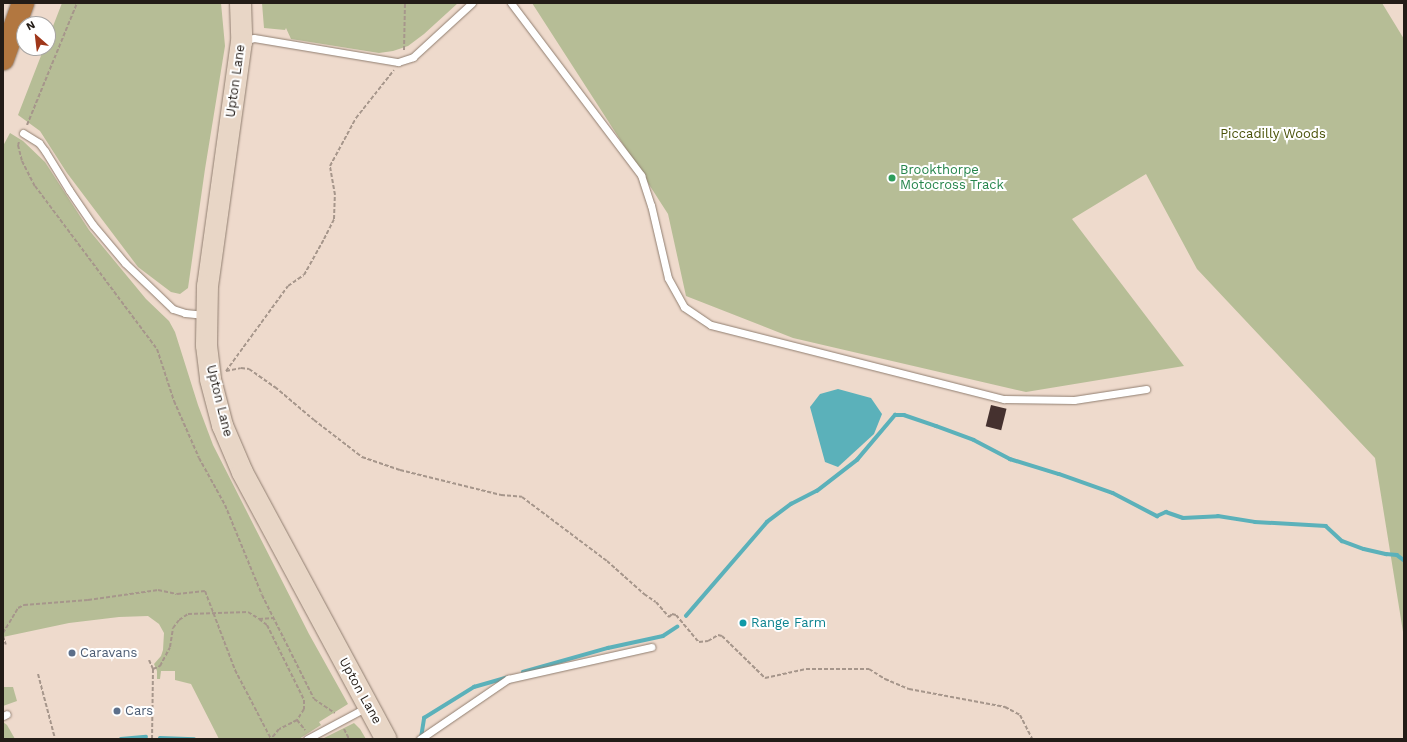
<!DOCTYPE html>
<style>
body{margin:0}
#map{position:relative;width:1407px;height:742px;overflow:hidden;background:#eedacc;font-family:"Work Sans",sans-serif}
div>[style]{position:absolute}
.green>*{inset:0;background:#b6bd96}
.water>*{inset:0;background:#5bb1ba}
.stream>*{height:3.5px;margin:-1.75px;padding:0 1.75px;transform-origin:1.75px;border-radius:1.75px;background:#5bb1ba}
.building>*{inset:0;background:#45312f;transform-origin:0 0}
.path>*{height:2px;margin-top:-1px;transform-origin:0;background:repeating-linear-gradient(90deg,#a6968b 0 4px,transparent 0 6px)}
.roads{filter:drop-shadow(0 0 1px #907e70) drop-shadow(0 0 1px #907e70)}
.lane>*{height:7px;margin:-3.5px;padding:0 3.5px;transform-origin:3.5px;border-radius:3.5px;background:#fff}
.secondary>*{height:21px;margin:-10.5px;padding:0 10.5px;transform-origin:10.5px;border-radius:10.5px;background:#e8d6c6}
.highway>*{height:22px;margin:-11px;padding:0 11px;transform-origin:11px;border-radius:11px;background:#b27740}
.dots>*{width:11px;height:11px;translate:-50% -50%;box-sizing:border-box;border:2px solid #fff;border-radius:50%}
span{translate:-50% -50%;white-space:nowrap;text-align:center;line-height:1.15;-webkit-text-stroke:4px #fff;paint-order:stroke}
.street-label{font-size:13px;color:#231c17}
.park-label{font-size:13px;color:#4a5209}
.leisure-label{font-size:13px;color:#27864d}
.left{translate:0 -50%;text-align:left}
.culture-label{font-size:13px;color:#0d838f}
.service-label{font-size:13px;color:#4e5e75}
.frame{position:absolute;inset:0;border:4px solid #231c17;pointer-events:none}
.north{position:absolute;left:16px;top:16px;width:40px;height:40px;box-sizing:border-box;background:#fff;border:1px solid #a7a4a2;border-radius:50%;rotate:332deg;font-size:11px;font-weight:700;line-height:16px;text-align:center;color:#231c17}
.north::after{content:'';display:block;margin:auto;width:14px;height:18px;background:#9f371a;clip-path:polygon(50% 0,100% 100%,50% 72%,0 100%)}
</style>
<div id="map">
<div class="green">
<i style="clip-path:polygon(62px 3px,221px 3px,225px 46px,205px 169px,188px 288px,180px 294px,171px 292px,138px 267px,67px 173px,40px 131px,18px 115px,44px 48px,48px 48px,48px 39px)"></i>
<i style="clip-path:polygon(262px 3px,458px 3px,424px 34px,408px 46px,393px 51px,379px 53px,291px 39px,286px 28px,285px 30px,264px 28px)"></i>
<i style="clip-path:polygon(532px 3px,1382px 3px,1404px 39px,1404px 638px,1375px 458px,1197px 269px,1146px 174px,1072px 219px,1184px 366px,1026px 392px,793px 338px,686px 296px,668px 214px)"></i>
<i style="clip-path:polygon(10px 133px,23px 141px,45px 162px,89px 230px,146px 299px,169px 321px,175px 332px,198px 405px,213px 445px,309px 634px,348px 704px,319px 722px,321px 725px,299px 739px,219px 739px,191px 684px,175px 680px,175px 671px,161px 671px,160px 679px,157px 679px,157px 671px,154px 664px,161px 656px,163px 650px,164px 633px,159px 624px,148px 616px,119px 617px,69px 623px,3px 637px,3px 146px)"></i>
<i style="clip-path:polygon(3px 687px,13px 687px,17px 701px,3px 706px)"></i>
<i style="clip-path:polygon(3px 722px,7px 725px,15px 739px,3px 739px)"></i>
<i style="clip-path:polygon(354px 723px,360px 729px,366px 739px,322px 739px)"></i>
</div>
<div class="water">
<i style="clip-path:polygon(838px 389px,871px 398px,882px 414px,874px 434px,838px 467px,825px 462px,810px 407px,820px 394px)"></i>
</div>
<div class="stream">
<i style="left:686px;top:616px;width:124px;rotate:-49.2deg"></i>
<i style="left:767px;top:522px;width:30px;rotate:-37deg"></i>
<i style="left:791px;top:504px;width:29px;rotate:-27deg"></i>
<i style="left:817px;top:491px;width:51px;rotate:-37.8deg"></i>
<i style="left:857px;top:460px;width:59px;rotate:-49.8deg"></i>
<i style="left:895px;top:415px;width:9px"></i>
<i style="left:904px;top:415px;width:34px;rotate:19deg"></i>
<i style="left:936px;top:426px;width:40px;rotate:20.2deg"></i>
<i style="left:974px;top:440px;width:41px;rotate:27.8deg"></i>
<i style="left:1010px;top:459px;width:51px;rotate:17deg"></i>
<i style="left:1059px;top:474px;width:57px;rotate:19.4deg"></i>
<i style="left:1113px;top:493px;width:50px;rotate:27.6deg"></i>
<i style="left:1157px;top:516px;width:10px;rotate:-24deg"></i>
<i style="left:1166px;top:512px;width:18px;rotate:19deg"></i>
<i style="left:1183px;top:518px;width:35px;rotate:-3deg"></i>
<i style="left:1218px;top:516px;width:37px;rotate:9deg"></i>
<i style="left:1255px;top:522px;width:71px;rotate:3.2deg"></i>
<i style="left:1326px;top:526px;width:22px;rotate:43deg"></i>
<i style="left:1342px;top:541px;width:23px;rotate:20deg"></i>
<i style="left:1364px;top:549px;width:23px;rotate:13deg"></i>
<i style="left:1386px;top:554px;width:11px;rotate:5deg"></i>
<i style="left:1397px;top:555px;width:9px;rotate:36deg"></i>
<i style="left:523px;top:672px;width:88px;rotate:-15.8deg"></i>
<i style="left:608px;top:648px;width:56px;rotate:-12.3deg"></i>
<i style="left:663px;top:636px;width:17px;rotate:-33deg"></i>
<i style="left:160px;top:738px;width:34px;rotate:2deg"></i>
<i style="left:421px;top:738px;width:20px;rotate:-81deg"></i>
<i style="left:424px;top:718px;width:59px;rotate:-31.8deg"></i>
<i style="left:474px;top:687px;width:33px;rotate:-16deg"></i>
<i style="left:121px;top:739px;width:25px;rotate:-5deg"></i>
</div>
<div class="building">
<i style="left:991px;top:405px;width:16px;height:22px;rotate:14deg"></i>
</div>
<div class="path">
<i style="left:404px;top:50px;width:47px;rotate:-88.8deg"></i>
<i style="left:27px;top:125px;width:132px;rotate:-67.7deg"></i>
<i style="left:19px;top:142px;width:3px;rotate:108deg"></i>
<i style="left:18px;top:145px;width:16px;rotate:76deg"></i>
<i style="left:22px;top:161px;width:28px;rotate:63deg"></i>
<i style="left:35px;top:186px;width:204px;rotate:53.2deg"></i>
<i style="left:157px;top:349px;width:55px;rotate:71.9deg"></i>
<i style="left:174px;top:401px;width:62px;rotate:66.3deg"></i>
<i style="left:199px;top:458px;width:54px;rotate:61deg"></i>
<i style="left:225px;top:505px;width:97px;rotate:67.7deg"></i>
<i style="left:262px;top:595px;width:116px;rotate:63.4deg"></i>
<i style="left:314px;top:699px;width:25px;rotate:34deg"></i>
<i style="left:226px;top:371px;width:15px;rotate:-11deg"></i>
<i style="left:241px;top:368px;width:8px;rotate:7deg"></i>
<i style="left:249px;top:369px;width:32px;rotate:35deg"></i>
<i style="left:275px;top:387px;width:51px;rotate:40.2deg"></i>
<i style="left:314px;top:420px;width:61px;rotate:37.6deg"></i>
<i style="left:362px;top:457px;width:40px;rotate:18.9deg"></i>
<i style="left:400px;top:470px;width:104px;rotate:13.9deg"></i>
<i style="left:501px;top:495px;width:21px;rotate:5deg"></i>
<i style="left:522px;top:497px;width:106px;rotate:37deg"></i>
<i style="left:607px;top:561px;width:50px;rotate:41.7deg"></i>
<i style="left:644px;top:594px;width:14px;rotate:34deg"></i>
<i style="left:656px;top:602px;width:20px;rotate:49deg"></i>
<i style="left:669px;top:617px;width:4px;rotate:-45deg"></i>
<i style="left:672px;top:614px;width:4px;rotate:14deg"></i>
<i style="left:676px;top:615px;width:35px;rotate:50deg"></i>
<i style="left:699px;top:642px;width:9px;rotate:-6deg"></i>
<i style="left:708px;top:641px;width:12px;rotate:-31deg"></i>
<i style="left:718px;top:635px;width:4px;rotate:14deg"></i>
<i style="left:722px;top:636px;width:60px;rotate:44.3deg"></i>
<i style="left:765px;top:678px;width:42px;rotate:-12.4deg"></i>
<i style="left:806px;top:669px;width:63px"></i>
<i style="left:869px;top:669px;width:19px;rotate:32deg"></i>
<i style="left:885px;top:679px;width:26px;rotate:23deg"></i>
<i style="left:909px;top:689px;width:98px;rotate:10.6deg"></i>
<i style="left:1005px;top:707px;width:17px;rotate:28deg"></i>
<i style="left:1020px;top:715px;width:27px;rotate:63deg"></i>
<i style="left:226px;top:371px;width:105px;rotate:-53.9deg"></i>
<i style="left:288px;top:286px;width:19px;rotate:-35deg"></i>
<i style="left:304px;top:275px;width:41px;rotate:-60.9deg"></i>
<i style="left:324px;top:239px;width:22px;rotate:-63deg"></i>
<i style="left:334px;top:219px;width:24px;rotate:-88deg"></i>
<i style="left:335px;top:195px;width:29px;rotate:-100deg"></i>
<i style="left:330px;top:166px;width:55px;rotate:-61.6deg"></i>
<i style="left:356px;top:118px;width:61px;rotate:-51.6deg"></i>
<i style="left:259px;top:619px;width:15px;rotate:-4deg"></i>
<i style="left:3px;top:633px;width:29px;rotate:-59deg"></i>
<i style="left:18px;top:608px;width:7px;rotate:-27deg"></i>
<i style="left:24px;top:605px;width:64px;rotate:-4.5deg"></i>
<i style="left:88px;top:600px;width:71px;rotate:-8.1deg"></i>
<i style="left:158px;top:590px;width:19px;rotate:12deg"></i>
<i style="left:177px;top:594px;width:28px;rotate:-6deg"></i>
<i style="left:205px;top:591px;width:85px;rotate:69.2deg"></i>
<i style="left:235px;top:670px;width:78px;rotate:62.4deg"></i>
<i style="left:3px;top:636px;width:9px;rotate:72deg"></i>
<i style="left:149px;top:660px;width:10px;rotate:66deg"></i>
<i style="left:153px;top:669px;width:70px;rotate:90.8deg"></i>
<i style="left:153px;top:669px;width:8px;rotate:-23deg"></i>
<i style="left:160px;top:666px;width:21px;rotate:-62deg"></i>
<i style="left:170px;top:647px;width:19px;rotate:-81deg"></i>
<i style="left:173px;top:628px;width:10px;rotate:-53deg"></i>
<i style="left:179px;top:620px;width:11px;rotate:-34deg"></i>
<i style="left:188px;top:614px;width:60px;rotate:-1.9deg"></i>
<i style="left:248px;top:612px;width:13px;rotate:32deg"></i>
<i style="left:259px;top:619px;width:10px;rotate:37deg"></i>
<i style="left:267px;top:625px;width:84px;rotate:63.7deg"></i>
<i style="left:304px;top:700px;width:9px;rotate:90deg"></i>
<i style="left:304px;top:709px;width:13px;rotate:122deg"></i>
<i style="left:297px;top:720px;width:20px;rotate:153deg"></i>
<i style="left:279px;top:729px;width:13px;rotate:129deg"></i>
<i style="left:38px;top:674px;width:67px;rotate:75.3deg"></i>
<i style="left:297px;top:720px;width:13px;rotate:51deg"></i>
<i style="left:344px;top:729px;width:11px;rotate:63deg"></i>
</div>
<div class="roads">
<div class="lane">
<i style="left:511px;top:3px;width:216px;rotate:52.9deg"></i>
<i style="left:641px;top:175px;width:32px;rotate:72deg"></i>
<i style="left:651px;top:205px;width:75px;rotate:76.9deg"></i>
<i style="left:668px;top:278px;width:33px;rotate:61deg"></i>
<i style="left:684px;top:307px;width:32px;rotate:34deg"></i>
<i style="left:711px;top:325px;width:302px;rotate:14.2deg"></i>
<i style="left:1004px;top:399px;width:70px;rotate:0.8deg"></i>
<i style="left:1074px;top:400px;width:73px;rotate:-8.7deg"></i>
<i style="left:243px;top:41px;width:11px;rotate:-15deg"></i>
<i style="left:254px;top:38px;width:146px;rotate:9.5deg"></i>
<i style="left:398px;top:62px;width:16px;rotate:-18deg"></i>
<i style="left:413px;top:57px;width:80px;rotate:-42.5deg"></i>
<i style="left:23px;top:133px;width:19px;rotate:32deg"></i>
<i style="left:39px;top:143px;width:10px;rotate:53deg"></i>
<i style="left:45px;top:151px;width:46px;rotate:58.4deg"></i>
<i style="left:69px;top:190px;width:42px;rotate:55.6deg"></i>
<i style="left:93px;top:225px;width:50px;rotate:49.9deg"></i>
<i style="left:125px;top:263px;width:66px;rotate:43.8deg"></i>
<i style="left:173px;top:309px;width:13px;rotate:18deg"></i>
<i style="left:185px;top:313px;width:20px;rotate:6deg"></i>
<i style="left:3px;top:716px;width:4px;rotate:-27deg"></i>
<i style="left:307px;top:739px;width:68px;rotate:-28.1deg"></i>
<i style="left:420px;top:739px;width:107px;rotate:-34.3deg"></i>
<i style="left:508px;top:679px;width:147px;rotate:-12.6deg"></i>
</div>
<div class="secondary">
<i style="left:240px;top:3px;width:38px;rotate:88deg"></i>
<i style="left:241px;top:41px;width:246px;rotate:97.9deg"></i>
<i style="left:207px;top:285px;width:60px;rotate:91deg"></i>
<i style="left:206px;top:345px;width:34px;rotate:83deg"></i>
<i style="left:210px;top:379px;width:48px;rotate:75.4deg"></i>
<i style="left:222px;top:425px;width:51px;rotate:66.9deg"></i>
<i style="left:242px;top:472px;width:303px;rotate:61.7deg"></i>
</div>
<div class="highway">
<i style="left:3px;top:59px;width:59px;rotate:-70.3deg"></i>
</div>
</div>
<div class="dots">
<i style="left:892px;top:178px;background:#2e9e5b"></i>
<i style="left:743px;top:623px;background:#0f9aa8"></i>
<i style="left:72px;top:653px;background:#5c6f8a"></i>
<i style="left:117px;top:711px;background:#5c6f8a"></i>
</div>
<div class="street-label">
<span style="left:236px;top:81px;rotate:-82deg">Upton Lane</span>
<span style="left:219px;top:401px;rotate:76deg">Upton Lane</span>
<span style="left:360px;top:691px;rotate:61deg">Upton Lane</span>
</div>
<div class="park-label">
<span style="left:1273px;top:134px">Piccadilly Woods</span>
</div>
<div class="leisure-label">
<span class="left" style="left:900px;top:178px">Brookthorpe<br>Motocross Track</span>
</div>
<div class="culture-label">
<span class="left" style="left:751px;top:623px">Range Farm</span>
</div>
<div class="service-label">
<span class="left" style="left:80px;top:653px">Caravans</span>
<span class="left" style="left:125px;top:711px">Cars</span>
</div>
<div class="frame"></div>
<div class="north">N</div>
</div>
